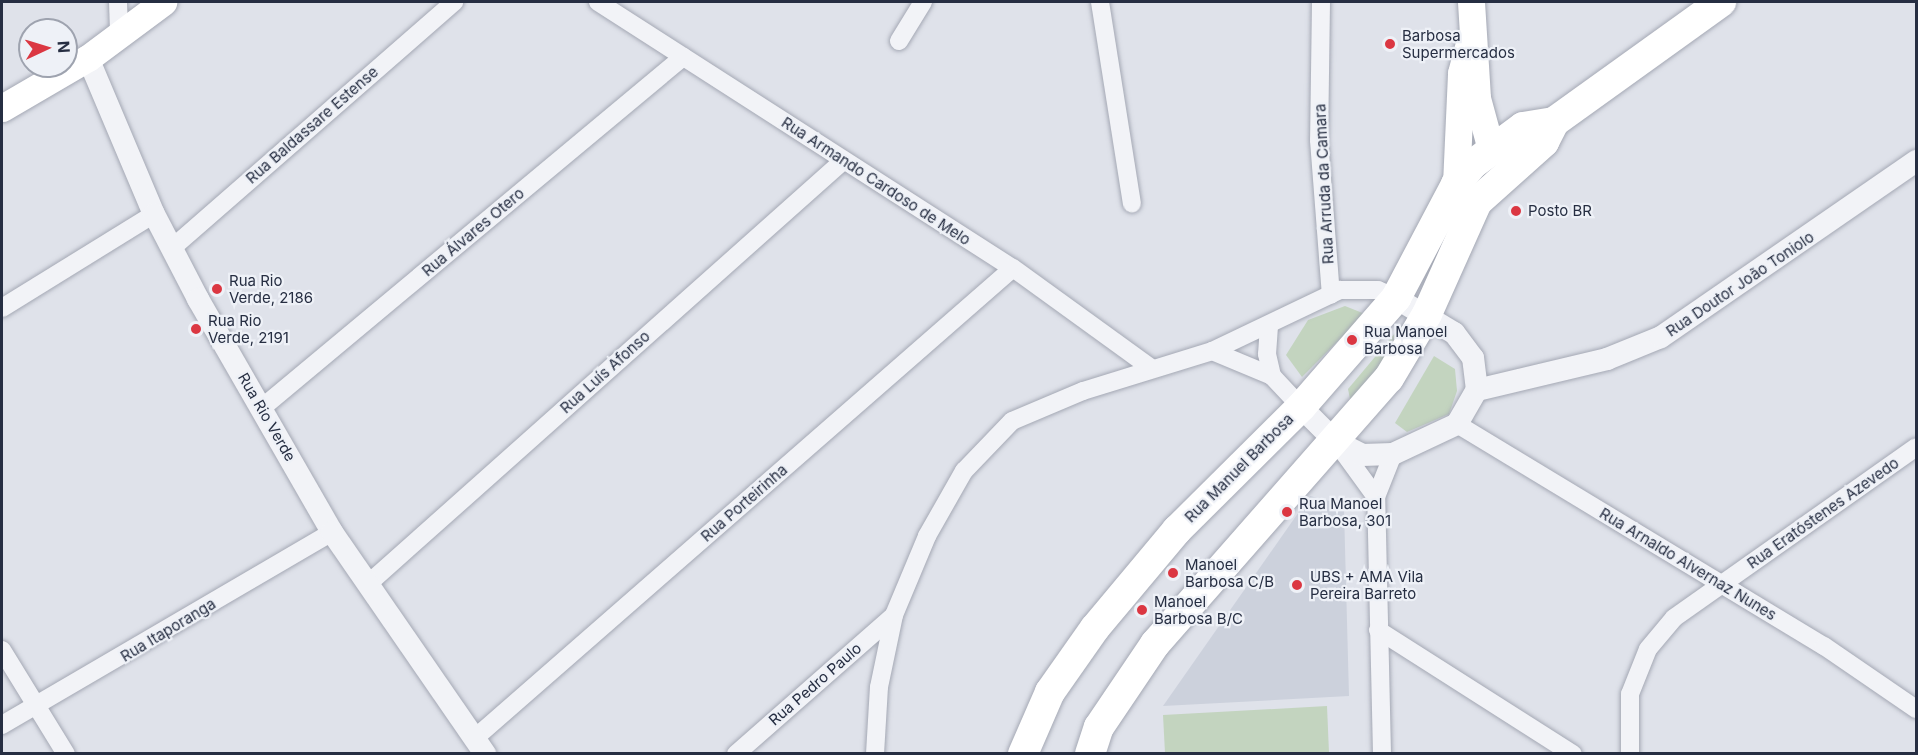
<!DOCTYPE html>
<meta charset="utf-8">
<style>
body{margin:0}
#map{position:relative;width:1918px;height:755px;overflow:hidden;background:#dfe2ea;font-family:Inter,sans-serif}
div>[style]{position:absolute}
.built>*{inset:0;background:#ccd1dc}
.green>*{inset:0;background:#c3d4bf}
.roads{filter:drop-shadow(0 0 2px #a4a8b4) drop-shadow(0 0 2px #a4a8b4)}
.minor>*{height:18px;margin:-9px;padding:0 9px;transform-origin:9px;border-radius:9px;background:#f2f3f7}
.tertiary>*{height:22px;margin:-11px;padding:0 11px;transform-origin:11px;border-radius:11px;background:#f2f3f7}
.secondary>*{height:27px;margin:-13.5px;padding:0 13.5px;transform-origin:13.5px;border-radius:13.5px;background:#fff}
.primary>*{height:30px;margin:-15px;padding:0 15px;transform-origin:15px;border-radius:15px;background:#fff}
.dots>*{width:16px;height:16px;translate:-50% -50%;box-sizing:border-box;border:3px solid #eef1f7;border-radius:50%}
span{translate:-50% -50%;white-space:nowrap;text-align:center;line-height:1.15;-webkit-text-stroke:4.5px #eef1f7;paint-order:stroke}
.poi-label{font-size:15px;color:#262e42}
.left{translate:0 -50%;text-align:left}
.street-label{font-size:15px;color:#262e42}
.frame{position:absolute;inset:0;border:3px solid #262e42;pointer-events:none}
.north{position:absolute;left:18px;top:18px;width:60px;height:60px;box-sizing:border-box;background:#eef1f7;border:2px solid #9ea3af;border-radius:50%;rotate:86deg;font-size:16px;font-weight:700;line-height:24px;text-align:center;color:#262e42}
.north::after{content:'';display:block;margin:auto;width:21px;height:27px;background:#db3742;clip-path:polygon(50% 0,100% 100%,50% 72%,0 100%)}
</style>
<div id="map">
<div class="built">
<i style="clip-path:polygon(1310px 496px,1341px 504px,1344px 510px,1349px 696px,1163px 706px)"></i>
</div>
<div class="green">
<i style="clip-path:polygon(1345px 306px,1365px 314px,1302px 377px,1286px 355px,1308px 320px)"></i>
<i style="clip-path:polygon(1401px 326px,1411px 328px,1351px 404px,1348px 389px)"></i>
<i style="clip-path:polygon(1434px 356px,1455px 369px,1457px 391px,1449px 414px,1407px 432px,1395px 423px)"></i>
<i style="clip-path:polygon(1327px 706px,1329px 753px,1165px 753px,1163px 715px)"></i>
</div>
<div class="roads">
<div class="minor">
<i style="left:118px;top:2px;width:32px;rotate:88deg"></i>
<i style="left:598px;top:2px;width:493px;rotate:32.7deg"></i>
<i style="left:1013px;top:268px;width:170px;rotate:35.9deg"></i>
<i style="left:1100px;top:2px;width:204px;rotate:81deg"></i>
<i style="left:1321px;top:2px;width:138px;rotate:90.8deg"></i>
<i style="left:1319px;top:140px;width:155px;rotate:85.6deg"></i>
<i style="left:899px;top:41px;width:46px;rotate:-58.4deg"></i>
<i style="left:171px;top:249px;width:376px;rotate:-41.1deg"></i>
<i style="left:2px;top:308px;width:179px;rotate:-31.7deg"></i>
<i style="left:1269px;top:326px;width:28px;rotate:94deg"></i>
<i style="left:1267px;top:354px;width:23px;rotate:77deg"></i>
<i style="left:1272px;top:376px;width:42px;rotate:46.9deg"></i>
<i style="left:1212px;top:351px;width:65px;rotate:22.6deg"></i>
<i style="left:263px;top:407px;width:547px;rotate:-39.81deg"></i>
<i style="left:1457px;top:424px;width:429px;rotate:31.2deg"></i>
<i style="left:1824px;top:646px;width:112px;rotate:34.4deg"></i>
<i style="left:1336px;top:442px;width:68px;rotate:54deg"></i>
<i style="left:368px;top:584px;width:636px;rotate:-41.69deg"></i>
<i style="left:1378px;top:630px;width:231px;rotate:32.5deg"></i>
<i style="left:2px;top:650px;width:122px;rotate:58.4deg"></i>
<i style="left:2px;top:725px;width:382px;rotate:-30.3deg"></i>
<i style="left:475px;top:738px;width:714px;rotate:-41.14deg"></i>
<i style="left:736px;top:754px;width:210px;rotate:-41.3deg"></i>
<i style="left:875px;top:754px;width:67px;rotate:-86.6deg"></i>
<i style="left:879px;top:687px;width:74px;rotate:-78.2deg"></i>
<i style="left:894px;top:615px;width:86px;rotate:-67.3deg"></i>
<i style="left:927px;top:536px;width:75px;rotate:-60.4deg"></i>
<i style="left:964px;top:471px;width:69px;rotate:-46.2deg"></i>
<i style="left:1012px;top:421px;width:77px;rotate:-22.9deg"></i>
<i style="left:1083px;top:391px;width:135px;rotate:-17.2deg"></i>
<i style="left:1212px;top:351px;width:142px;rotate:-25.5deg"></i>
<i style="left:1340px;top:290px;width:38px"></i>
<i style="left:1378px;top:290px;width:20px;rotate:24deg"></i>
<i style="left:1382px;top:754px;width:257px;rotate:-91.3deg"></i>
<i style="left:1376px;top:497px;width:46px;rotate:-68.4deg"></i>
<i style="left:1630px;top:754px;width:60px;rotate:-90deg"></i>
<i style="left:1630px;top:694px;width:48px;rotate:-68.2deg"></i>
<i style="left:1648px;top:649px;width:40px;rotate:-50deg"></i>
<i style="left:1674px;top:618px;width:296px;rotate:-35.2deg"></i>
</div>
<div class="tertiary">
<i style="left:88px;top:58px;width:169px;rotate:67.1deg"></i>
<i style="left:154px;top:214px;width:96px;rotate:62.6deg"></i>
<i style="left:198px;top:299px;width:269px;rotate:60.1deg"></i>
<i style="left:332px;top:532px;width:270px;rotate:55.4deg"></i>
<i style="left:1477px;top:390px;width:134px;rotate:-13.4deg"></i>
<i style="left:1607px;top:359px;width:58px;rotate:-22.2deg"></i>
<i style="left:1661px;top:337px;width:310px;rotate:-34.6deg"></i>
<i style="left:1301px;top:407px;width:48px;rotate:45deg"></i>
<i style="left:1335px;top:441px;width:30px;rotate:27deg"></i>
<i style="left:1362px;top:455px;width:31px;rotate:-2deg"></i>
<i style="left:1393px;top:454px;width:71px;rotate:-25.1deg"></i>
<i style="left:1457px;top:424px;width:39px;rotate:-60deg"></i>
<i style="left:1477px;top:390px;width:32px;rotate:-97deg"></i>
<i style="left:1473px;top:358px;width:31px;rotate:-127deg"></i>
<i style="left:1454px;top:333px;width:68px;rotate:-148.9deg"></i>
</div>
<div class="secondary">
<i style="left:1471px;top:2px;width:96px;rotate:86.4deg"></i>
<i style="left:1477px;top:98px;width:50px;rotate:74.8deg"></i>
<i style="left:2px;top:108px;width:99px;rotate:-30.2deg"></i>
<i style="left:88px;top:58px;width:94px;rotate:-36.7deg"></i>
<i style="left:1456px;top:184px;width:111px;rotate:-87.4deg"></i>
<i style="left:1461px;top:73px;width:38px;rotate:-75deg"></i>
</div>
<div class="primary">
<i style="left:1023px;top:754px;width:68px;rotate:-66.5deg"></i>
<i style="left:1050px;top:692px;width:78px;rotate:-54.9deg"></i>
<i style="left:1095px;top:628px;width:128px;rotate:-50.1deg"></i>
<i style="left:1177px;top:530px;width:175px;rotate:-44.8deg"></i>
<i style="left:1301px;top:407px;width:145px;rotate:-48.9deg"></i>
<i style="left:1396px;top:298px;width:129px;rotate:-62.2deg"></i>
<i style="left:1456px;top:184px;width:26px;rotate:-50deg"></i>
<i style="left:1473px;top:164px;width:62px;rotate:-36.5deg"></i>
<i style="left:1523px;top:127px;width:31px;rotate:-9deg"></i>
<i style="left:1554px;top:122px;width:206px;rotate:-35.7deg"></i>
<i style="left:1090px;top:754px;width:28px;rotate:-72deg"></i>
<i style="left:1099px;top:727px;width:100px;rotate:-56deg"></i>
<i style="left:1155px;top:644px;width:354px;rotate:-48.7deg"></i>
<i style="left:1389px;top:378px;width:74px;rotate:-59.3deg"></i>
<i style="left:1427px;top:314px;width:123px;rotate:-65.9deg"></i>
<i style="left:1477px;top:202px;width:90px;rotate:-41.8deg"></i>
<i style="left:1544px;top:142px;width:22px;rotate:-63deg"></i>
</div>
</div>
<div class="dots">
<i style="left:1390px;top:44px;background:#db3742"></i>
<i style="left:1516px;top:211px;background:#db3742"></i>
<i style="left:217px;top:289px;background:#db3742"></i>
<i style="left:196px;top:329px;background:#db3742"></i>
<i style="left:1352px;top:340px;background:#db3742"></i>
<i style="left:1287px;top:512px;background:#db3742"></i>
<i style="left:1173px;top:573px;background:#db3742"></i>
<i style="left:1297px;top:585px;background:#db3742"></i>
<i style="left:1142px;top:610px;background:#db3742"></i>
</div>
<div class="poi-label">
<span class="left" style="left:1402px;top:44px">Barbosa<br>Supermercados</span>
<span class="left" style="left:1528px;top:211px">Posto BR</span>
<span class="left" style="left:229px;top:289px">Rua Rio<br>Verde, 2186</span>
<span class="left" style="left:208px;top:329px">Rua Rio<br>Verde, 2191</span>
<span class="left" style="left:1364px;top:340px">Rua Manoel<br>Barbosa</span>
<span class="left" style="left:1299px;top:512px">Rua Manoel<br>Barbosa, 301</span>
<span class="left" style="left:1185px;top:573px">Manoel<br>Barbosa C/B</span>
<span class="left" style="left:1310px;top:585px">UBS + AMA Vila<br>Pereira Barreto</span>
<span class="left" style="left:1154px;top:610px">Manoel<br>Barbosa B/C</span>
</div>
<div class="street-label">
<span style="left:312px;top:125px;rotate:-41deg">Rua Baldassare Estense</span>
<span style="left:876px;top:181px;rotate:33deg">Rua Armando Cardoso de Melo</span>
<span style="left:1324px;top:184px;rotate:-93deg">Rua Arruda da Camara</span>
<span style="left:473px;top:232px;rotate:-40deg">Rua Álvares Otero</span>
<span style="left:1740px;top:284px;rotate:-34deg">Rua Doutor João Toniolo</span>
<span style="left:605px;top:372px;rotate:-42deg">Rua Luís Afonso</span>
<span style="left:267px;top:417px;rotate:60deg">Rua Rio Verde</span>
<span style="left:1239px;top:468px;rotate:-45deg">Rua Manuel Barbosa</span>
<span style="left:744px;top:503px;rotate:-41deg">Rua Porteirinha</span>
<span style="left:1823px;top:513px;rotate:-35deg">Rua Eratóstenes Azevedo</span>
<span style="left:1688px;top:564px;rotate:31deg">Rua Arnaldo Alvernaz Nunes</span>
<span style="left:168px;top:630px;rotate:-31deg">Rua Itaporanga</span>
<span style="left:815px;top:684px;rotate:-41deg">Rua Pedro Paulo</span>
</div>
<div class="frame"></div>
<div class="north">N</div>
</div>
